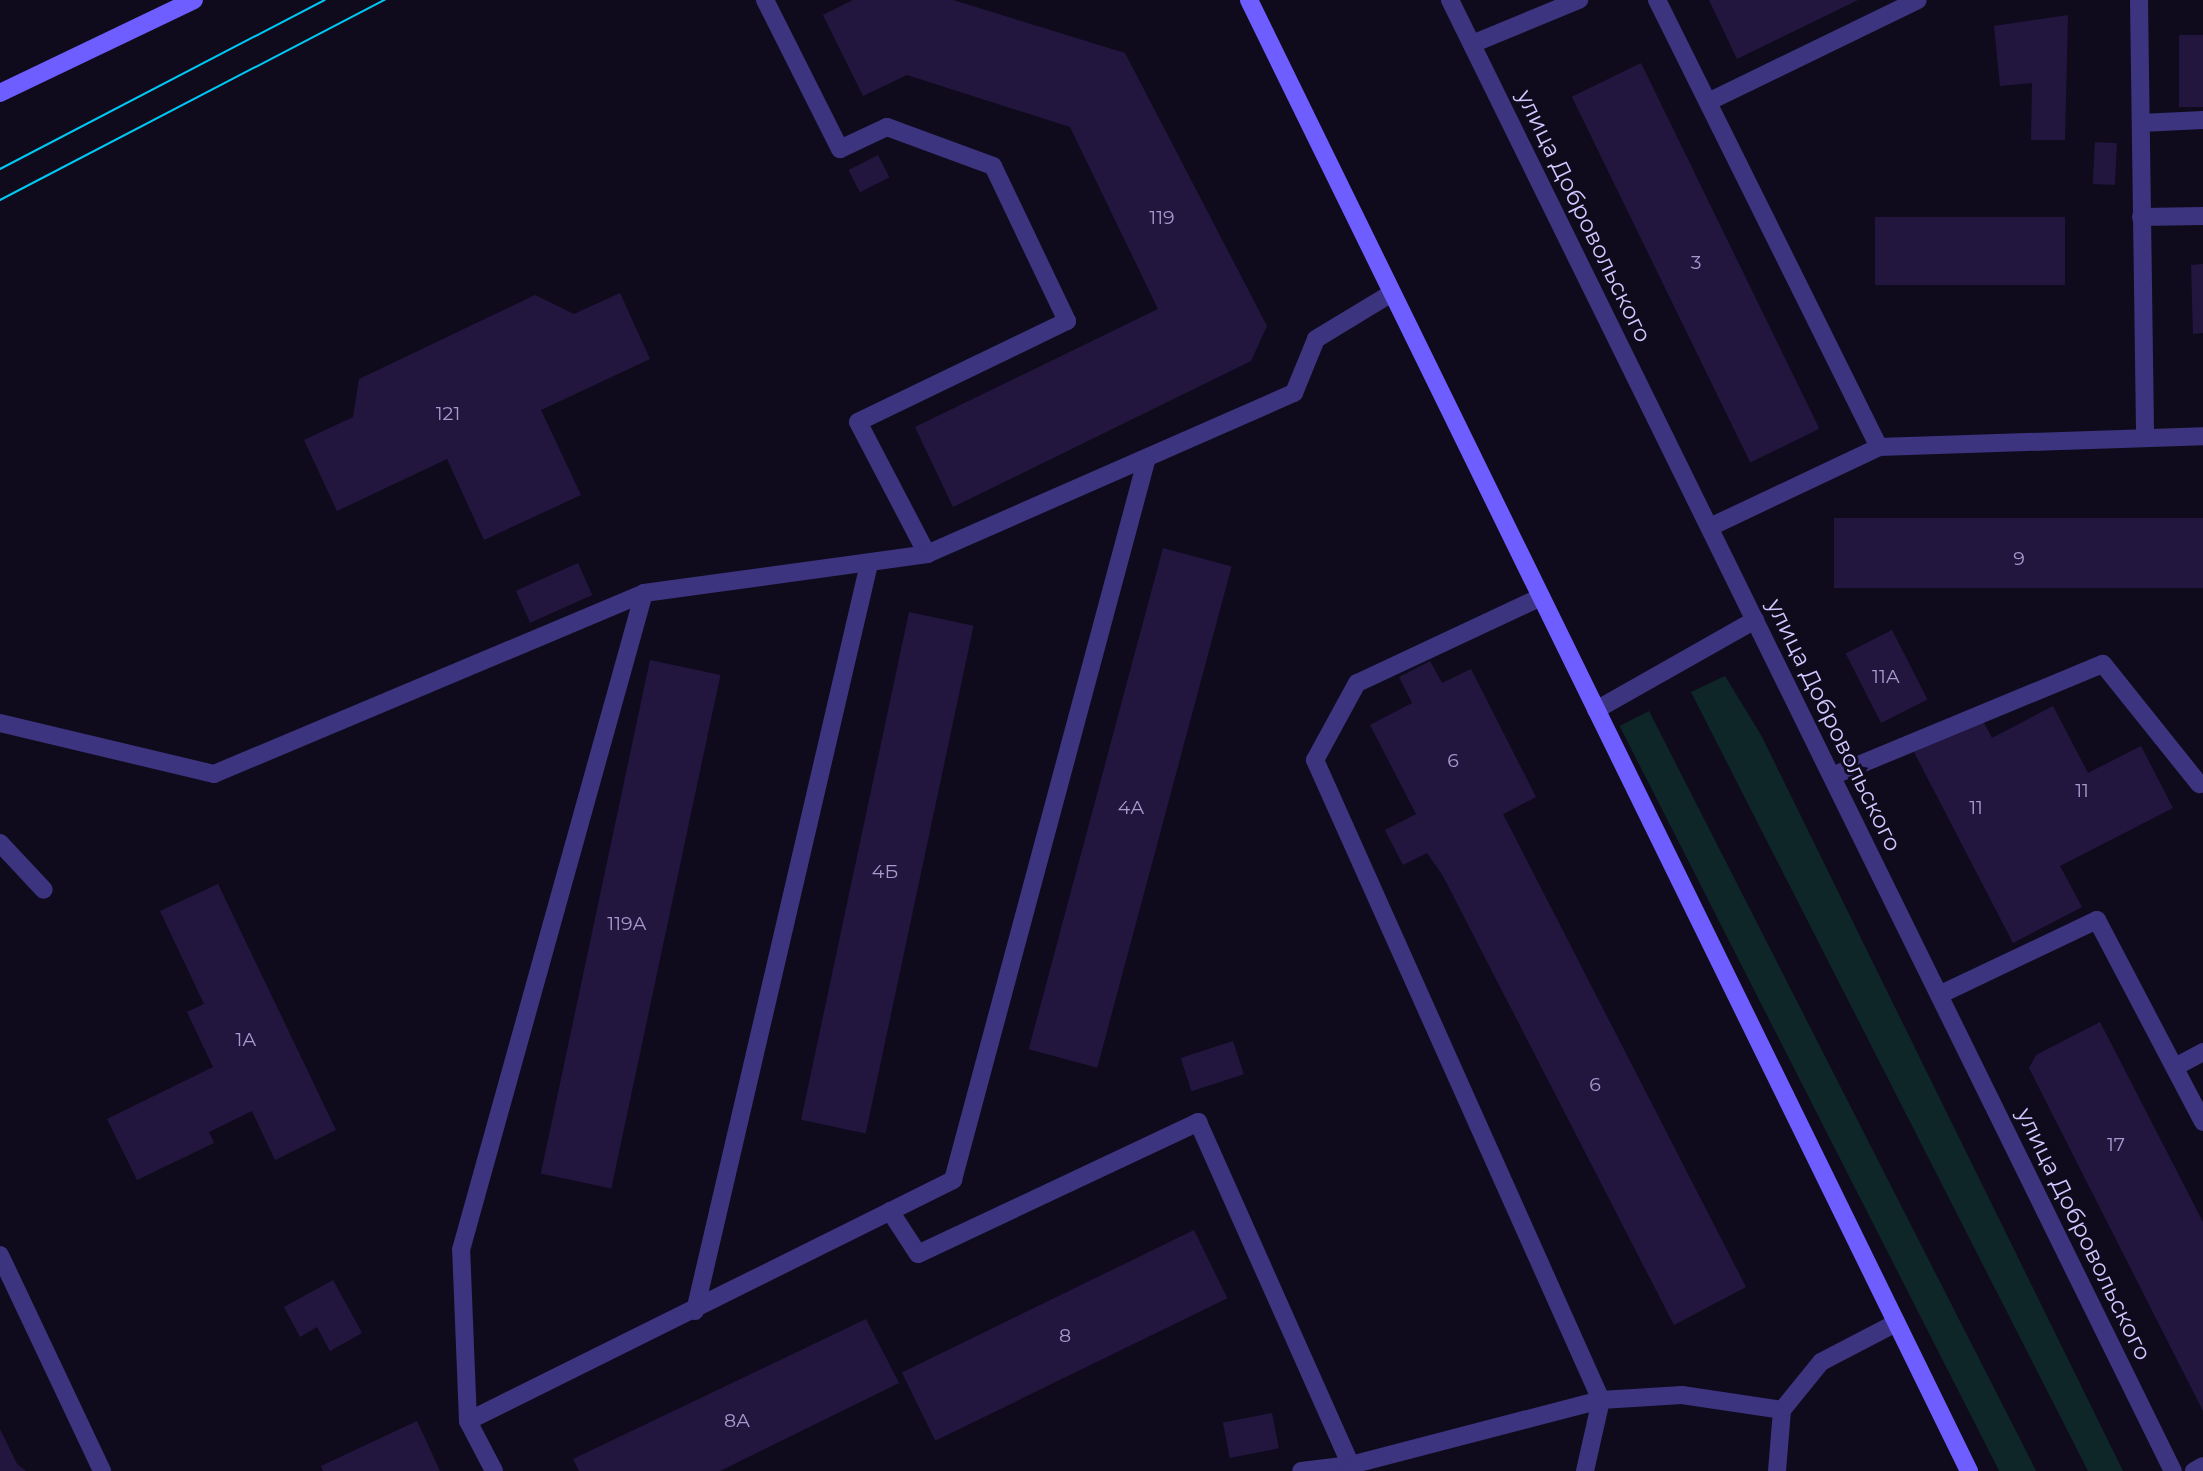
<!DOCTYPE html>
<meta charset="utf-8">
<style>
body{margin:0}
#map{position:relative;width:2203px;height:1471px;overflow:hidden;background:#0f0b1d;font-family:Montserrat,sans-serif}
div>[style]{position:absolute}
.green>*{inset:0;background:#0e2627;transform-origin:0 0}
.building>*{inset:0;background:#22163f;transform-origin:0 0}
.lane>*{height:18px;margin:-9px;padding:0 9px;transform-origin:9px;border-radius:9px;background:#3c347e}
.street>*{height:18px;margin:-9px;padding:0 9px;transform-origin:9px;border-radius:9px;background:#3c347e}
.secondary>*{height:18px;margin:-9px;padding:0 9px;transform-origin:9px;border-radius:9px;background:#6e5eff}
.tram>*{height:2px;margin:-1px;padding:0 1px;transform-origin:1px;border-radius:1px;background:#00c8f2}
span{translate:-50% -50%;white-space:nowrap;text-align:center;line-height:1.15;-webkit-text-stroke:6px #0f0b1d;paint-order:stroke}
.number-label{font-size:19px;color:#a69bcf}
.number-label span{-webkit-text-stroke-width:0}
.street-label{font-size:23px;color:#d2c7ff}
</style>
<div id="map">
<div class="green">
<i style="clip-path:polygon(1725px 676px,1761px 735px,2123px 1471px,2088px 1471px,1691px 692px)"></i>
<i style="left:1649px;top:711px;width:856px;height:33px;rotate:63deg"></i>
</div>
<div class="building">
<i style="clip-path:polygon(853px 0,953px 0,1125px 53px,1267px 326px,1251px 361px,953px 507px,915px 427px,1158px 309px,1070px 127px,907px 75px,863px 96px,823px 15px)"></i>
<i style="clip-path:polygon(1709px 0,1858px 0,1737px 59px)"></i>
<i style="clip-path:polygon(2068px 15px,2065px 140px,2031px 140px,2032px 83px,2000px 86px,1994px 26px)"></i>
<i style="left:2203px;top:35px;width:72px;height:24px;rotate:90deg"></i>
<i style="left:1641px;top:63px;width:407px;height:77px;rotate:64deg"></i>
<i style="left:2095px;top:142px;width:22px;height:42px;rotate:3deg"></i>
<i style="left:878px;top:155px;width:25px;height:33px;rotate:63deg"></i>
<i style="left:1875px;top:217px;width:190px;height:68px"></i>
<i style="clip-path:polygon(2203px 264px,2203px 333px,2193px 334px,2191px 265px)"></i>
<i style="clip-path:polygon(620px 293px,650px 359px,541px 410px,581px 495px,484px 540px,447px 459px,337px 511px,304px 440px,353px 417px,359px 379px,535px 295px,574px 314px)"></i>
<i style="left:2203px;top:518px;width:70px;height:369px;rotate:90deg"></i>
<i style="left:1163px;top:548px;width:71px;height:519px;rotate:15deg"></i>
<i style="left:578px;top:563px;width:35px;height:68px;rotate:66deg"></i>
<i style="left:909px;top:612px;width:66px;height:519px;rotate:12deg"></i>
<i style="left:1892px;top:630px;width:78px;height:52px;rotate:63deg"></i>
<i style="left:650px;top:660px;width:72px;height:525px;rotate:12deg"></i>
<i style="clip-path:polygon(1430px 661px,1442px 683px,1471px 669px,1536px 797px,1503px 814px,1746px 1287px,1674px 1325px,1443px 876px,1427px 853px,1403px 865px,1385px 830px,1416px 814px,1370px 725px,1412px 703px,1399px 677px)"></i>
<i style="clip-path:polygon(2053px 706px,2088px 773px,2141px 746px,2173px 808px,2060px 866px,2082px 907px,2013px 943px,1914px 752px,1981px 717px,1992px 738px)"></i>
<i style="clip-path:polygon(218px 884px,336px 1130px,275px 1160px,252px 1111px,209px 1132px,214px 1143px,137px 1180px,107px 1119px,213px 1067px,187px 1012px,204px 1004px,160px 911px)"></i>
<i style="clip-path:polygon(2100px 1022px,2203px 1222px,2203px 1411px,2029px 1068px,2036px 1055px)"></i>
<i style="left:1233px;top:1041px;width:35px;height:55px;rotate:72deg"></i>
<i style="left:1194px;top:1230px;width:76px;height:325px;rotate:64deg"></i>
<i style="clip-path:polygon(333px 1280px,362px 1333px,330px 1351px,317px 1327px,300px 1337px,284px 1307px)"></i>
<i style="clip-path:polygon(866px 1319px,899px 1383px,720px 1471px,579px 1471px,573px 1459px)"></i>
<i style="left:1272px;top:1413px;width:36px;height:50px;rotate:79deg"></i>
<i style="clip-path:polygon(417px 1421px,440px 1471px,323px 1471px,321px 1466px)"></i>
<i style="clip-path:polygon(0 1429px,17px 1464px,26px 1471px,0 1471px)"></i>
</div>
<div class="lane">
<i style="left:765px;top:0;width:167px;rotate:63.3deg"></i>
<i style="left:840px;top:149px;width:52px;rotate:-25.1deg"></i>
<i style="left:887px;top:127px;width:113px;rotate:20.2deg"></i>
<i style="left:993px;top:166px;width:172px;rotate:64.5deg"></i>
<i style="left:1067px;top:321px;width:232px;rotate:154.2deg"></i>
<i style="left:858px;top:422px;width:149px;rotate:62.4deg"></i>
<i style="left:1657px;top:0;width:499px;rotate:63.6deg"></i>
<i style="left:2139px;top:0;width:438px;rotate:89.2deg"></i>
<i style="left:1472px;top:44px;width:116px;rotate:-22.4deg"></i>
<i style="left:1708px;top:102px;width:233px;rotate:-25.9deg"></i>
<i style="left:2141px;top:123px;width:62px;rotate:-2.8deg"></i>
<i style="left:2141px;top:217px;width:62px;rotate:-0.9deg"></i>
<i style="left:1710px;top:527px;width:187px;rotate:-25.3deg"></i>
<i style="left:1879px;top:447px;width:324px;rotate:-1.9deg"></i>
<i style="left:1541px;top:597px;width:203px;rotate:154.9deg"></i>
<i style="left:1357px;top:683px;width:88px;rotate:118.6deg"></i>
<i style="left:1315px;top:760px;width:701px;rotate:65.92deg"></i>
<i style="left:1601px;top:1400px;width:73px;rotate:102.7deg"></i>
<i style="left:1596px;top:710px;width:183px;rotate:-29.5deg"></i>
<i style="left:0;top:723px;width:220px;rotate:13.4deg"></i>
<i style="left:214px;top:774px;width:467px;rotate:-22.8deg"></i>
<i style="left:644px;top:593px;width:286px;rotate:-7.8deg"></i>
<i style="left:927px;top:554px;width:401px;rotate:-23.7deg"></i>
<i style="left:1294px;top:393px;width:58px;rotate:-67.8deg"></i>
<i style="left:1316px;top:339px;width:89px;rotate:-31.2deg"></i>
<i style="left:1832px;top:776px;width:293px;rotate:-22.5deg"></i>
<i style="left:2103px;top:664px;width:154px;rotate:51.3deg"></i>
<i style="left:0;top:843px;width:64px;rotate:46.9deg"></i>
<i style="left:1939px;top:995px;width:175px;rotate:-25.4deg"></i>
<i style="left:2097px;top:920px;width:228px;rotate:62.3deg"></i>
<i style="left:2175px;top:1067px;width:32px;rotate:-28deg"></i>
<i style="left:890px;top:1211px;width:51px;rotate:56.9deg"></i>
<i style="left:918px;top:1254px;width:310px;rotate:-25.2deg"></i>
<i style="left:1198px;top:1122px;width:376px;rotate:66deg"></i>
<i style="left:1351px;top:1465px;width:50px;rotate:173.2deg"></i>
<i style="left:0;top:1255px;width:239px;rotate:64.7deg"></i>
<i style="left:695px;top:1311px;width:767px;rotate:-76.89deg"></i>
<i style="left:468px;top:1421px;width:542px;rotate:-26.42deg"></i>
<i style="left:953px;top:1180px;width:744px;rotate:-74.97deg"></i>
<i style="left:494px;top:1471px;width:56px;rotate:-117.5deg"></i>
<i style="left:468px;top:1421px;width:171px;rotate:-92.3deg"></i>
<i style="left:461px;top:1250px;width:682px;rotate:-74.44deg"></i>
<i style="left:1349px;top:1471px;width:6px;rotate:-72deg"></i>
<i style="left:1351px;top:1465px;width:258px;rotate:-14.6deg"></i>
<i style="left:1601px;top:1400px;width:81px;rotate:-3.5deg"></i>
<i style="left:1682px;top:1395px;width:101px;rotate:8.5deg"></i>
<i style="left:1777px;top:1471px;width:61px;rotate:-85.3deg"></i>
<i style="left:1782px;top:1410px;width:62px;rotate:-50.9deg"></i>
<i style="left:1821px;top:1362px;width:85px;rotate:-27.5deg"></i>
<i style="left:2194px;top:1471px;width:10px;rotate:-29deg"></i>
</div>
<div class="street">
<i style="left:1450px;top:0;width:1639px;rotate:63.83deg"></i>
</div>
<div class="secondary">
<i style="left:1249px;top:0;width:1638px;rotate:63.92deg"></i>
<i style="left:0;top:93px;width:215px;rotate:-25.6deg"></i>
</div>
<div class="tram">
<i style="left:0;top:169px;width:366px;rotate:-27.5deg"></i>
<i style="left:0;top:200px;width:434px;rotate:-27.5deg"></i>
</div>
<div class="number-label">
<span style="left:1162px;top:218px">119</span>
<span style="left:1696px;top:263px">3</span>
<span style="left:448px;top:414px">121</span>
<span style="left:2019px;top:559px">9</span>
<span style="left:1886px;top:677px">11А</span>
<span style="left:1453px;top:761px">6</span>
<span style="left:2082px;top:791px">11</span>
<span style="left:1131px;top:808px">4А</span>
<span style="left:1976px;top:808px">11</span>
<span style="left:885px;top:872px">4Б</span>
<span style="left:627px;top:924px">119А</span>
<span style="left:246px;top:1040px">1А</span>
<span style="left:1595px;top:1085px">6</span>
<span style="left:2116px;top:1145px">17</span>
<span style="left:1065px;top:1336px">8</span>
<span style="left:737px;top:1421px">8А</span>
</div>
<div class="street-label">
<span style="left:1584px;top:216px;rotate:64deg">улица Добровольского</span>
<span style="left:1834px;top:725px;rotate:64deg">улица Добровольского</span>
<span style="left:2084px;top:1234px;rotate:64deg">улица Добровольского</span>
</div>
</div>
